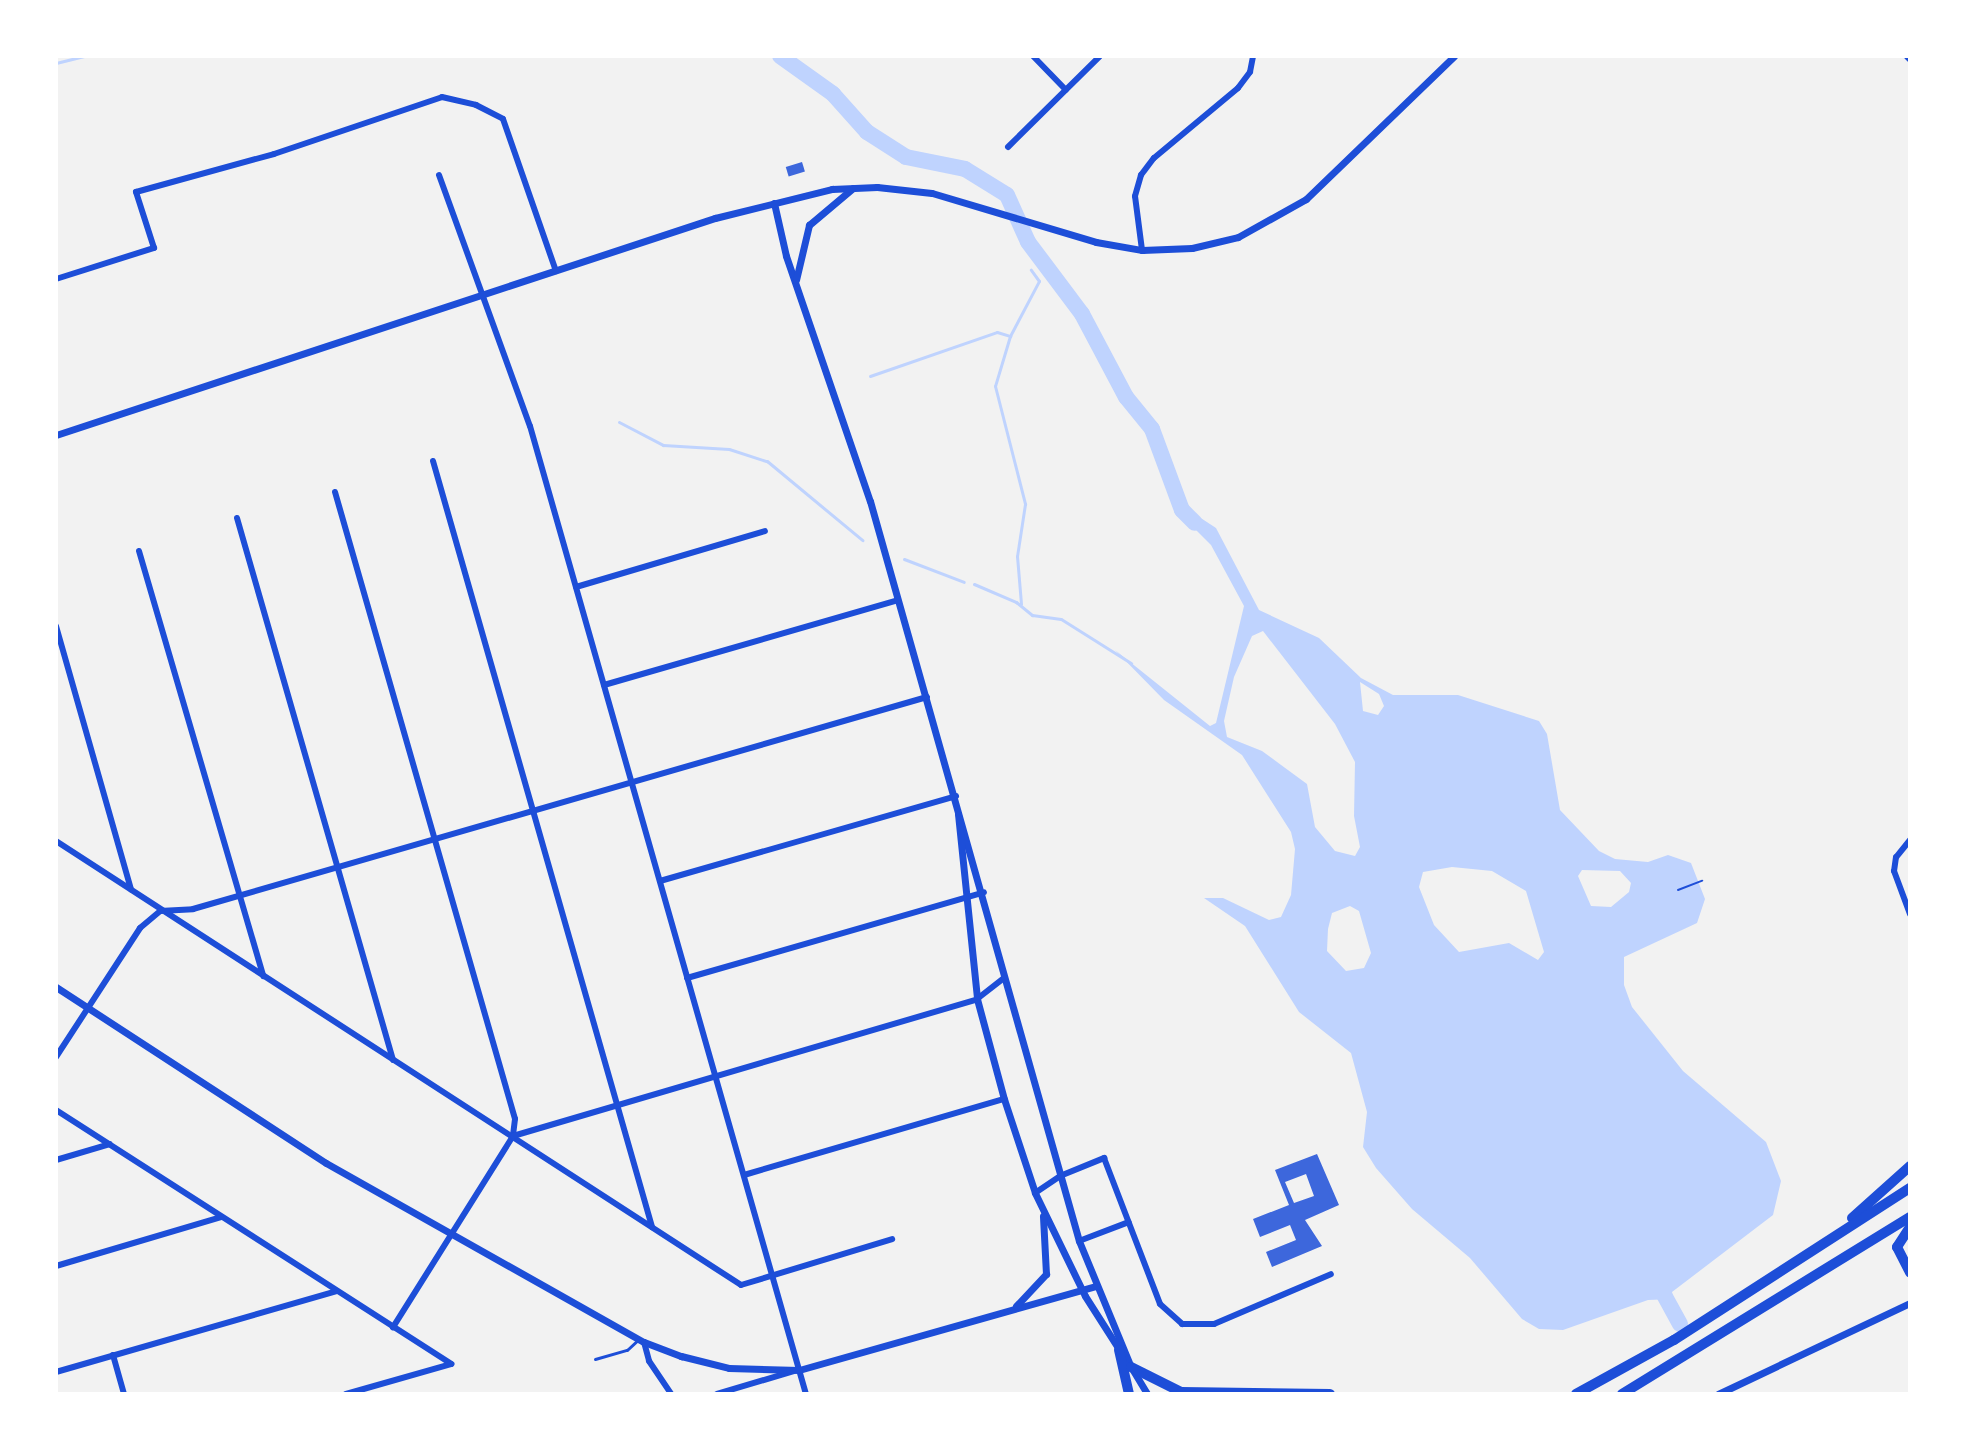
<!DOCTYPE html>
<style>
body{margin:0}
#map{position:relative;width:1966px;height:1450px;overflow:hidden;background:#f2f2f2;font-family:"Titillium Web",sans-serif}
div>[style]{position:absolute}
.water>*{inset:0;background:#bfd3fe}
.stream>*{height:3px;margin:-1.5px;padding:0 1.5px;transform-origin:1.5px;border-radius:1.5px;background:#bfd3fe}
.river>*{height:16px;margin:-8px;padding:0 8px;transform-origin:8px;border-radius:8px;background:#bfd3fe}
.building>*{inset:0;background:#3d67dc;transform-origin:0 0}
.path>*{height:2px;margin:-1px;padding:0 1px;transform-origin:1px;border-radius:1px;background:#1d4ed8}
.service>*{height:3px;margin:-1.5px;padding:0 1.5px;transform-origin:1.5px;border-radius:1.5px;background:#1d4ed8}
.minor>*{height:6px;margin:-3px;padding:0 3px;transform-origin:3px;border-radius:3px;background:#1d4ed8}
.tertiary>*{height:7px;margin:-3.5px;padding:0 3.5px;transform-origin:3.5px;border-radius:3.5px;background:#1d4ed8}
.motorway>*{height:10px;margin:-5px;padding:0 5px;transform-origin:5px;border-radius:5px;background:#1d4ed8}
span{translate:-50% -50%;white-space:nowrap;text-align:center;line-height:1.15;-webkit-text-stroke:8px #fff;paint-order:stroke}
.frame{position:absolute;inset:0;border:58px solid #fff;pointer-events:none}
</style>
<div id="map">
<div class="water">
<i style="clip-path:polygon(evenodd,1187px 509px,1216px 528px,1259px 610px,1319px 638px,1361px 678px,1393px 695px,1458px 695px,1539px 721px,1547px 734px,1560px 810px,1599px 851px,1615px 859px,1648px 862px,1668px 855px,1691px 863px,1705px 899px,1697px 923px,1624px 957px,1624px 985px,1632px 1007px,1683px 1071px,1766px 1142px,1781px 1181px,1773px 1215px,1672px 1292px,1673px 1299px,1648px 1300px,1563px 1330px,1539px 1329px,1522px 1319px,1470px 1258px,1412px 1209px,1376px 1168px,1363px 1147px,1367px 1112px,1351px 1053px,1299px 1012px,1245px 926px,1204px 898px,1223px 898px,1269px 920px,1281px 917px,1291px 895px,1295px 849px,1291px 832px,1242px 755px,1164px 700px,1115px 650px,1210px 726px,1216px 723px,1244px 606px,1211px 545px,1178px 512px,1187px 509px,1263px 631px,1335px 724px,1355px 762px,1354px 816px,1360px 847px,1355px 856px,1335px 851px,1315px 827px,1307px 784px,1262px 751px,1227px 737px,1224px 721px,1234px 677px,1252px 636px,1263px 631px,1187px 509px,1360px 682px,1379px 694px,1384px 706px,1378px 715px,1363px 711px,1360px 682px,1187px 509px,1452px 867px,1492px 871px,1526px 891px,1544px 952px,1538px 960px,1509px 943px,1459px 952px,1434px 925px,1419px 887px,1423px 872px,1452px 867px,1187px 509px,1582px 870px,1620px 871px,1631px 883px,1629px 892px,1611px 907px,1591px 906px,1578px 876px,1582px 870px,1187px 509px,1350px 906px,1359px 911px,1371px 953px,1364px 968px,1346px 971px,1327px 951px,1328px 929px,1332px 913px,1350px 906px)"></i>
</div>
<div class="stream">
<i style="left:529px;top:56px;width:26px"></i>
<i style="left:56px;top:63px;width:30px;rotate:-14deg"></i>
<i style="left:1010px;top:336px;width:62px;rotate:-62.2deg"></i>
<i style="left:1039px;top:281px;width:14px;rotate:-126deg"></i>
<i style="left:870px;top:376px;width:134px;rotate:-19.1deg"></i>
<i style="left:997px;top:332px;width:14px;rotate:17deg"></i>
<i style="left:1010px;top:336px;width:52px;rotate:106.7deg"></i>
<i style="left:995px;top:386px;width:122px;rotate:75.7deg"></i>
<i style="left:1025px;top:504px;width:53px;rotate:98.7deg"></i>
<i style="left:1017px;top:556px;width:48px;rotate:85.2deg"></i>
<i style="left:619px;top:422px;width:50px;rotate:27.6deg"></i>
<i style="left:663px;top:445px;width:66px;rotate:3.5deg"></i>
<i style="left:729px;top:449px;width:40px;rotate:18deg"></i>
<i style="left:767px;top:461px;width:124px;rotate:39.7deg"></i>
<i style="left:904px;top:559px;width:64px;rotate:21deg"></i>
<i style="left:974px;top:584px;width:46px;rotate:23.2deg"></i>
<i style="left:1016px;top:602px;width:21px;rotate:39deg"></i>
<i style="left:1032px;top:615px;width:29px;rotate:8deg"></i>
<i style="left:1061px;top:619px;width:83px;rotate:32.2deg"></i>
</div>
<div class="river">
<i style="left:780px;top:56px;width:65px;rotate:35.6deg"></i>
<i style="left:833px;top:94px;width:51px;rotate:48.2deg"></i>
<i style="left:867px;top:132px;width:46px;rotate:32.7deg"></i>
<i style="left:906px;top:157px;width:60px;rotate:11.5deg"></i>
<i style="left:965px;top:169px;width:49px;rotate:31.8deg"></i>
<i style="left:1007px;top:195px;width:51px;rotate:65.9deg"></i>
<i style="left:1028px;top:242px;width:90px;rotate:53.1deg"></i>
<i style="left:1082px;top:314px;width:94px;rotate:62.1deg"></i>
<i style="left:1126px;top:397px;width:41px;rotate:50.9deg"></i>
<i style="left:1152px;top:429px;width:86px;rotate:69.7deg"></i>
<i style="left:1182px;top:510px;width:18px;rotate:45deg"></i>
<i style="left:1657px;top:1282px;width:48px;rotate:61.3deg"></i>
</div>
<div class="building">
<i style="left:802px;top:162px;width:10px;height:17px;rotate:73deg"></i>
<i style="clip-path:polygon(evenodd,1317px 1154px,1339px 1205px,1305px 1220px,1322px 1246px,1272px 1267px,1266px 1252px,1296px 1240px,1290px 1225px,1260px 1237px,1253px 1219px,1289px 1205px,1275px 1170px,1317px 1154px,1306px 1174px,1314px 1196px,1294px 1203px,1285px 1182px,1306px 1174px)"></i>
</div>
<div class="path">
<i style="left:1678px;top:890px;width:26px;rotate:-21deg"></i>
</div>
<div class="service">
<i style="left:595px;top:1359px;width:33px;rotate:-16deg"></i>
<i style="left:627px;top:1350px;width:16px;rotate:-43deg"></i>
</div>
<div class="minor">
<i style="left:1033px;top:56px;width:47px;rotate:45.9deg"></i>
<i style="left:1008px;top:147px;width:129px;rotate:-44.7deg"></i>
<i style="left:439px;top:175px;width:267px;rotate:70.1deg"></i>
<i style="left:530px;top:426px;width:1007px;rotate:74.09deg"></i>
<i style="left:1142px;top:250px;width:54px;rotate:-97.4deg"></i>
<i style="left:1135px;top:196px;width:22px;rotate:-74deg"></i>
<i style="left:1141px;top:175px;width:21px;rotate:-53deg"></i>
<i style="left:1154px;top:158px;width:109px;rotate:-39.8deg"></i>
<i style="left:1238px;top:88px;width:20px;rotate:-53deg"></i>
<i style="left:1250px;top:72px;width:16px;rotate:-79deg"></i>
<i style="left:56px;top:279px;width:103px;rotate:-17.6deg"></i>
<i style="left:154px;top:248px;width:59px;rotate:-107.8deg"></i>
<i style="left:136px;top:192px;width:143px;rotate:-15.4deg"></i>
<i style="left:274px;top:154px;width:177px;rotate:-18.7deg"></i>
<i style="left:442px;top:97px;width:35px;rotate:13deg"></i>
<i style="left:476px;top:105px;width:30px;rotate:27deg"></i>
<i style="left:503px;top:119px;width:161px;rotate:70.8deg"></i>
<i style="left:433px;top:461px;width:797px;rotate:74.04deg"></i>
<i style="left:335px;top:492px;width:652px;rotate:73.98deg"></i>
<i style="left:515px;top:1119px;width:17px;rotate:97deg"></i>
<i style="left:513px;top:1136px;width:226px;rotate:122.1deg"></i>
<i style="left:237px;top:518px;width:564px;rotate:73.94deg"></i>
<i style="left:139px;top:551px;width:443px;rotate:73.7deg"></i>
<i style="left:576px;top:587px;width:197px;rotate:-16.5deg"></i>
<i style="left:56px;top:626px;width:274px;rotate:74.1deg"></i>
<i style="left:604px;top:685px;width:306px;rotate:-16.1deg"></i>
<i style="left:1910px;top:840px;width:22px;rotate:129deg"></i>
<i style="left:1896px;top:857px;width:14px;rotate:98deg"></i>
<i style="left:1894px;top:871px;width:46px;rotate:69.6deg"></i>
<i style="left:56px;top:841px;width:816px;rotate:32.95deg"></i>
<i style="left:741px;top:1285px;width:158px;rotate:-16.9deg"></i>
<i style="left:660px;top:881px;width:308px;rotate:-16deg"></i>
<i style="left:687px;top:978px;width:309px;rotate:-16.1deg"></i>
<i style="left:56px;top:1057px;width:154px;rotate:-56.9deg"></i>
<i style="left:140px;top:928px;width:26px;rotate:-40deg"></i>
<i style="left:160px;top:911px;width:33px;rotate:-3deg"></i>
<i style="left:193px;top:909px;width:764px;rotate:-16.11deg"></i>
<i style="left:56px;top:1110px;width:470px;rotate:32.7deg"></i>
<i style="left:513px;top:1136px;width:484px;rotate:-16.4deg"></i>
<i style="left:977px;top:999px;width:34px;rotate:-38deg"></i>
<i style="left:56px;top:1160px;width:56px;rotate:-16.5deg"></i>
<i style="left:744px;top:1175px;width:271px;rotate:-16.3deg"></i>
<i style="left:1035px;top:1193px;width:30px;rotate:-34deg"></i>
<i style="left:1060px;top:1176px;width:48px;rotate:-22.2deg"></i>
<i style="left:1104px;top:1158px;width:156px;rotate:69deg"></i>
<i style="left:1160px;top:1304px;width:30px;rotate:42deg"></i>
<i style="left:1182px;top:1324px;width:32px"></i>
<i style="left:1214px;top:1324px;width:127px;rotate:-23.1deg"></i>
<i style="left:1079px;top:1241px;width:53px;rotate:-20.8deg"></i>
<i style="left:56px;top:1266px;width:172px;rotate:-16.5deg"></i>
<i style="left:644px;top:1342px;width:20px;rotate:75deg"></i>
<i style="left:649px;top:1361px;width:40px;rotate:56deg"></i>
<i style="left:113px;top:1355px;width:41px;rotate:74.2deg"></i>
<i style="left:56px;top:1372px;width:292px;rotate:-16.1deg"></i>
<i style="left:346px;top:1394px;width:109px;rotate:-15.9deg"></i>
<i style="left:717px;top:1394px;width:80px;rotate:-16.6deg"></i>
</div>
<div class="tertiary">
<i style="left:1907px;top:56px;width:4px;rotate:45deg"></i>
<i style="left:774px;top:203px;width:54px;rotate:77.2deg"></i>
<i style="left:786px;top:256px;width:259px;rotate:71.1deg"></i>
<i style="left:870px;top:501px;width:769px;rotate:74.23deg"></i>
<i style="left:1079px;top:1241px;width:136px;rotate:67.6deg"></i>
<i style="left:796px;top:280px;width:57px;rotate:-76.7deg"></i>
<i style="left:809px;top:225px;width:57px;rotate:-40.1deg"></i>
<i style="left:56px;top:435px;width:694px;rotate:-18.23deg"></i>
<i style="left:715px;top:218px;width:121px;rotate:-13.9deg"></i>
<i style="left:832px;top:189px;width:45px;rotate:-2.5deg"></i>
<i style="left:877px;top:187px;width:55px;rotate:6.2deg"></i>
<i style="left:932px;top:193px;width:171px;rotate:16.6deg"></i>
<i style="left:1096px;top:242px;width:47px;rotate:9.9deg"></i>
<i style="left:1142px;top:250px;width:50px;rotate:-2.3deg"></i>
<i style="left:1192px;top:248px;width:47px;rotate:-13.4deg"></i>
<i style="left:1238px;top:237px;width:78px;rotate:-29.2deg"></i>
<i style="left:1306px;top:199px;width:206px;rotate:-44deg"></i>
<i style="left:958px;top:814px;width:186px;rotate:84.1deg"></i>
<i style="left:977px;top:999px;width:104px;rotate:74.9deg"></i>
<i style="left:1004px;top:1099px;width:99px;rotate:71.7deg"></i>
<i style="left:1035px;top:1193px;width:114px;rotate:64.1deg"></i>
<i style="left:1085px;top:1296px;width:69px;rotate:57.5deg"></i>
<i style="left:56px;top:987px;width:322px;rotate:33.1deg"></i>
<i style="left:326px;top:1163px;width:365px;rotate:29.4deg"></i>
<i style="left:644px;top:1342px;width:40px;rotate:21deg"></i>
<i style="left:681px;top:1356px;width:49px;rotate:14deg"></i>
<i style="left:729px;top:1368px;width:70px;rotate:1.6deg"></i>
<i style="left:799px;top:1370px;width:309px;rotate:-15.8deg"></i>
<i style="left:1016px;top:1306px;width:44px;rotate:-46.8deg"></i>
<i style="left:1046px;top:1274px;width:58px;rotate:-93deg"></i>
<i style="left:1131px;top:1367px;width:31px;rotate:59deg"></i>
<i style="left:1718px;top:1394px;width:212px;rotate:-25.4deg"></i>
</div>
<div class="motorway">
<i style="left:1852px;top:1218px;width:78px;rotate:-41.9deg"></i>
<i style="left:1910px;top:1227px;width:24px;rotate:123deg"></i>
<i style="left:1897px;top:1247px;width:29px;rotate:63deg"></i>
<i style="left:1119px;top:1350px;width:45px;rotate:77.2deg"></i>
<i style="left:1131px;top:1367px;width:56px;rotate:26.6deg"></i>
<i style="left:1181px;top:1392px;width:149px;rotate:0.8deg"></i>
<i style="left:1576px;top:1394px;width:112px;rotate:-28.9deg"></i>
<i style="left:1674px;top:1340px;width:281px;rotate:-32.8deg"></i>
<i style="left:1622px;top:1394px;width:338px;rotate:-31.6deg"></i>
</div>
<div class="frame"></div>
</div>
